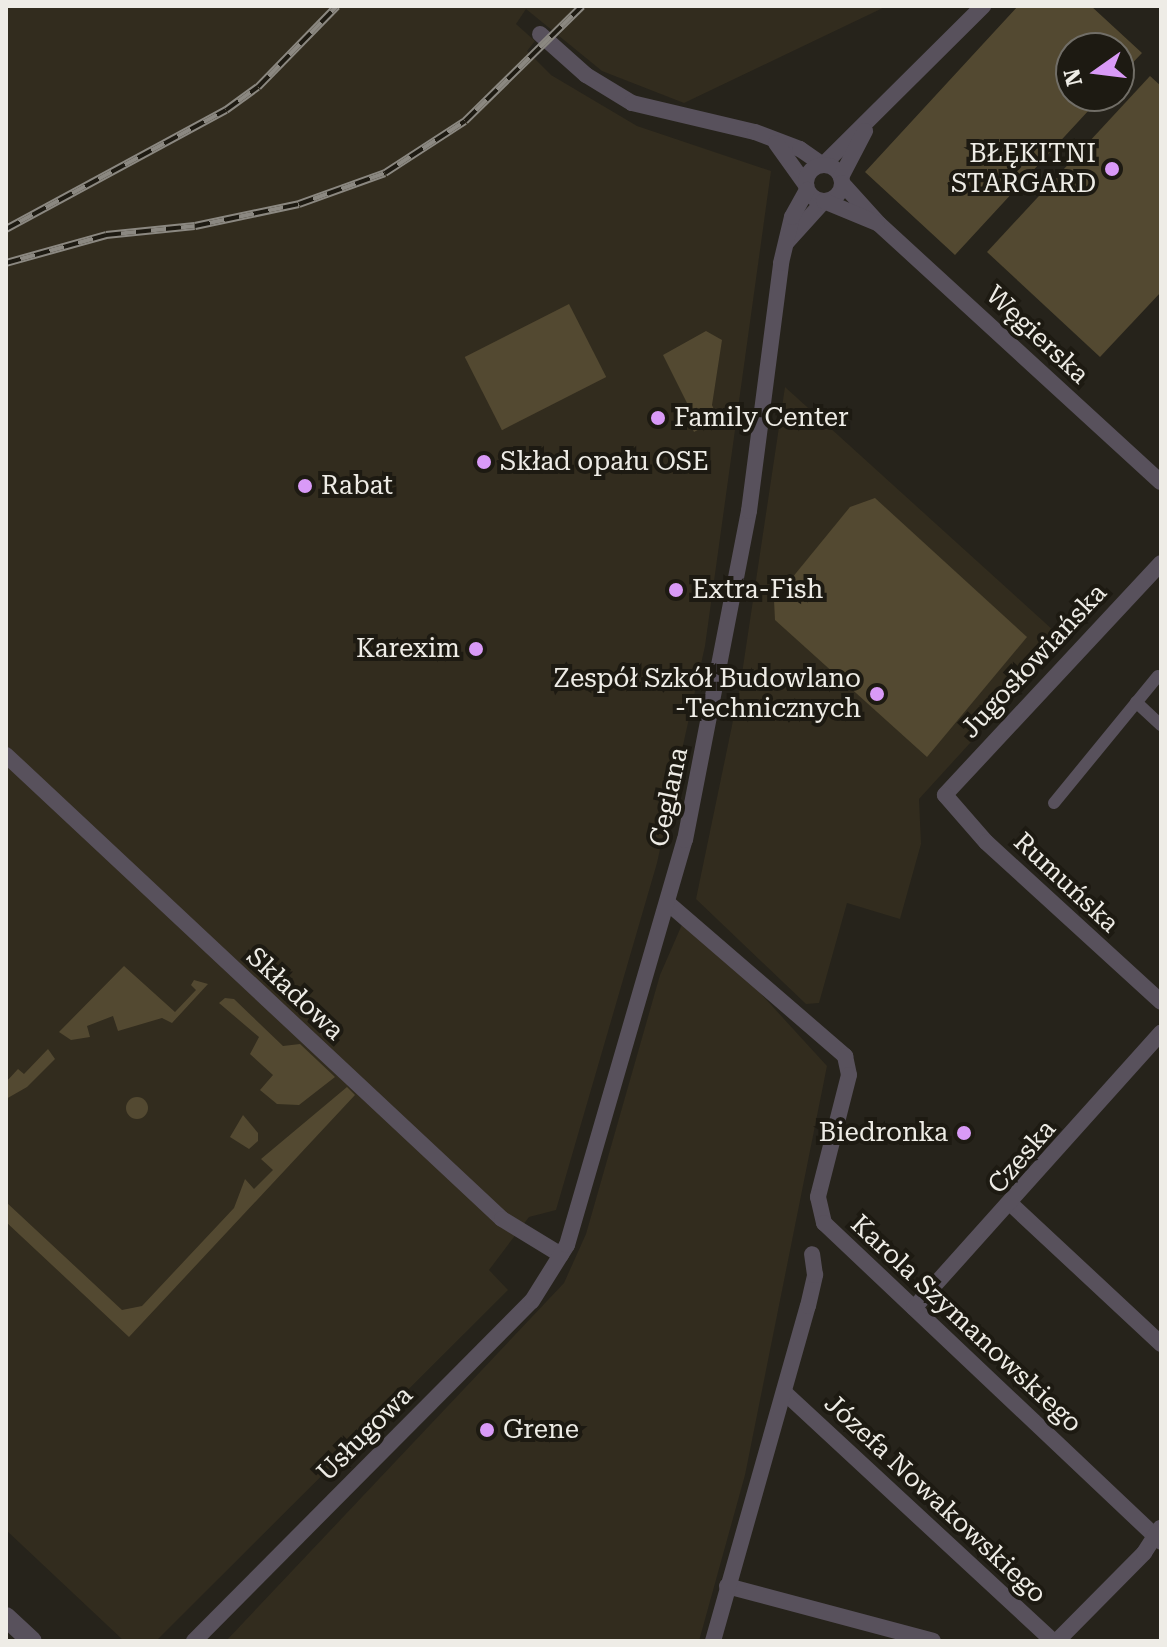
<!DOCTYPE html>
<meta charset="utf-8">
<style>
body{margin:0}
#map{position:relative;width:1167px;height:1647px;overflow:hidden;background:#26231b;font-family:"Roboto Serif",serif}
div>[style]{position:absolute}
.built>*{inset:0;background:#322c1e}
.green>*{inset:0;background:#534931;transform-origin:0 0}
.round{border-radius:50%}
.pedestrian>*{height:12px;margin:-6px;padding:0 6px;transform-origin:6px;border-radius:6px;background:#58515c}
.minor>*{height:16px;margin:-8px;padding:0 8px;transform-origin:8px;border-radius:8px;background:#58515c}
.minor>.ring{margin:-8px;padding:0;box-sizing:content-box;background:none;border:16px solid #58515c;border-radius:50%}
.tertiary>*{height:20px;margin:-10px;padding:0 10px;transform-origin:10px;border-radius:10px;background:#58515c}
.rail>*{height:8px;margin-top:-4px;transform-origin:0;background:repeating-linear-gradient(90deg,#1d1a12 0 15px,#8b8881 0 30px);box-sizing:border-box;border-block:2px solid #8b8881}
.dots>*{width:22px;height:22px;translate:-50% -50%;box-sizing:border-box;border:4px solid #1d1a12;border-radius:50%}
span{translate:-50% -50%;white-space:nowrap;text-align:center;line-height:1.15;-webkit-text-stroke:8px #1d1a12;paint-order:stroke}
.poi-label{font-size:26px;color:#eeece6}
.right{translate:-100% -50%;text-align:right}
.left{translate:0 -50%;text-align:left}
.street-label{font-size:26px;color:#eeece6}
.frame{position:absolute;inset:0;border:8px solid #eeece6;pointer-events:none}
.north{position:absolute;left:1055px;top:32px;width:80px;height:80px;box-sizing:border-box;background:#1d1a12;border:2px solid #716e67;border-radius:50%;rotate:256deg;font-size:22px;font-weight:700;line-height:32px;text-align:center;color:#eeece6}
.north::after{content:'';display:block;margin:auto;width:28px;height:36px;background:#d99af7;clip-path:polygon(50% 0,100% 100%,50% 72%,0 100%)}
</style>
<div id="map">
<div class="built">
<i style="clip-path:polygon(6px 6px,887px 6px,684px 103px,602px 71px,526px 9px,516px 24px,535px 41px,527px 51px,551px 75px,637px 126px,771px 171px,705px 646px,657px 863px,556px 1210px,529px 1217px,489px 1270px,508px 1290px,156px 1641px,124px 1641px,6px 1530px)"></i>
<i style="clip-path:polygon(785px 387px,1064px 640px,919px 799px,921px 844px,900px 919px,847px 903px,819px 1003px,806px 1004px,696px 899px,740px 687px)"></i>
<i style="clip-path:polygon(687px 913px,827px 1066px,745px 1475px,699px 1641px,226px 1641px,564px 1283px,586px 1234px,660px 975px)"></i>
</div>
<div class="green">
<i style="clip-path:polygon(1018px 6px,1091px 6px,1142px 53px,1119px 77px,1119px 48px,1071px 48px,1071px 96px,1102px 96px,955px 255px,865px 172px)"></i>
<i style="clip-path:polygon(1150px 76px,1161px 86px,1161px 292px,1100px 357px,987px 252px)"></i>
<i style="left:569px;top:304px;width:82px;height:117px;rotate:63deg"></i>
<i style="clip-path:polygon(706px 331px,722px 340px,712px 405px,718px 419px,694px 432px,683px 409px,688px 405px,663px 355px)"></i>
<i style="clip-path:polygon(875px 498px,1027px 637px,927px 757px,775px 620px,774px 600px,850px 507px)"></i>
<i style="clip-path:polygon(124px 966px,175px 1012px,196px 990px,191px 985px,194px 980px,208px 984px,172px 1023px,162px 1018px,118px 1031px,113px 1016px,87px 1026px,90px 1037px,71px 1040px,59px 1032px)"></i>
<i style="clip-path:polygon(225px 998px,234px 999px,283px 1046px,300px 1044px,335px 1077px,299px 1105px,277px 1104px,260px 1090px,273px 1075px,250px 1054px,259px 1037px,219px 1003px)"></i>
<i style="clip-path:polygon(48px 1049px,55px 1059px,27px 1087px,6px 1099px,6px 1082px,18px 1069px,24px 1074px)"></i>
<i style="clip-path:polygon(347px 1087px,355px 1095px,129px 1337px,6px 1222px,6px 1202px,122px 1310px,142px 1306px,234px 1208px,245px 1179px,254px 1189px,273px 1170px,261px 1159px)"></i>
<i class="round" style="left:126px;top:1097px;width:22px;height:22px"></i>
<i style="clip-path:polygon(243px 1115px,258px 1133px,258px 1141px,249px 1149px,230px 1137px)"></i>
</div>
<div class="pedestrian">
<i style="left:1136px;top:702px;width:34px;rotate:43deg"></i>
<i style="left:1054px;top:803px;width:164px;rotate:-50.7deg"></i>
</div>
<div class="minor">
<i style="left:540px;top:34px;width:62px;rotate:41.7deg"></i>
<i style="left:586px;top:75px;width:54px;rotate:31.3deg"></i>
<i style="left:632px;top:103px;width:126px;rotate:13.3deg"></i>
<i style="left:755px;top:132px;width:48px;rotate:20.7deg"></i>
<i style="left:800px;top:149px;width:28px;rotate:35deg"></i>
<i style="left:823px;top:165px;width:226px;rotate:-44.8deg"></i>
<i style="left:776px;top:143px;width:52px;rotate:54.5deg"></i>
<i class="ring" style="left:806px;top:165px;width:20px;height:20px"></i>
<i style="left:841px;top:177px;width:52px;rotate:-62.4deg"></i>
<i style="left:842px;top:183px;width:55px;rotate:47.9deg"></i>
<i style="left:879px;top:224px;width:382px;rotate:42.5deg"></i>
<i style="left:787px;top:242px;width:55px;rotate:-47.9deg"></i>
<i style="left:824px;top:201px;width:57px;rotate:22.5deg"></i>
<i style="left:1161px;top:563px;width:317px;rotate:133deg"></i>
<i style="left:945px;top:795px;width:62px;rotate:48.9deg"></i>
<i style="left:986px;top:842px;width:237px;rotate:42.4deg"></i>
<i style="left:6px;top:755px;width:679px;rotate:43.09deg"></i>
<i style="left:502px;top:1219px;width:69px;rotate:31.4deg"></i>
<i style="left:669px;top:904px;width:233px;rotate:40.8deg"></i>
<i style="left:845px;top:1056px;width:19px;rotate:78deg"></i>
<i style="left:849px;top:1075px;width:126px;rotate:104.3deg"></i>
<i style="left:818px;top:1197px;width:27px;rotate:77deg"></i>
<i style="left:824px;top:1223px;width:464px;rotate:43.4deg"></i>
<i style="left:1012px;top:1205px;width:204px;rotate:43deg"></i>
<i style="left:914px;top:1308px;width:370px;rotate:-48.1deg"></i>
<i style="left:784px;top:1392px;width:367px;rotate:42.8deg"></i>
<i style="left:727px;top:1586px;width:213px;rotate:14.9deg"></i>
<i style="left:194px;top:1641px;width:479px;rotate:-45.2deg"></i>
<i style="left:532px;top:1301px;width:66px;rotate:-58deg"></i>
<i style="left:567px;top:1245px;width:422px;rotate:-73.8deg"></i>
<i style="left:685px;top:840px;width:335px;rotate:-79deg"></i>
<i style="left:749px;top:511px;width:250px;rotate:-82.6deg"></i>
<i style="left:781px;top:263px;width:47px;rotate:-76.6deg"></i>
<i style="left:792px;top:217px;width:31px;rotate:-61deg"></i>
<i style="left:713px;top:1641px;width:348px;rotate:-74.2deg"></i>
<i style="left:808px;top:1306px;width:32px;rotate:-77deg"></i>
<i style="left:815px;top:1275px;width:21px;rotate:-98deg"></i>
<i style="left:1057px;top:1641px;width:124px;rotate:-45.3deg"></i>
<i style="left:1144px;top:1553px;width:30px;rotate:-57deg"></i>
</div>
<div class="tertiary">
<i style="left:6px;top:1617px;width:35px;rotate:43deg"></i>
</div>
<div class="rail">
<i style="left:6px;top:229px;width:250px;rotate:-28.4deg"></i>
<i style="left:226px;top:110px;width:39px;rotate:-36deg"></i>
<i style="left:258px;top:87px;width:113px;rotate:-45.7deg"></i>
<i style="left:6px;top:263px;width:104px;rotate:-15.6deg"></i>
<i style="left:106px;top:235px;width:89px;rotate:-5.8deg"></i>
<i style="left:195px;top:226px;width:106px;rotate:-11.9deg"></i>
<i style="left:299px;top:204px;width:91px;rotate:-19.8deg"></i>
<i style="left:385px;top:173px;width:95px;rotate:-33deg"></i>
<i style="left:465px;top:121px;width:164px;rotate:-44.5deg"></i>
</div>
<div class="dots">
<i style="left:1112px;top:169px;background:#d99af7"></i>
<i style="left:658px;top:418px;background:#d99af7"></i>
<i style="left:484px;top:462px;background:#d99af7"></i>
<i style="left:305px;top:486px;background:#d99af7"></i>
<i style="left:676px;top:590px;background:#d99af7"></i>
<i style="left:476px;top:649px;background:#d99af7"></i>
<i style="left:877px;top:694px;background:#d99af7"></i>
<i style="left:964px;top:1133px;background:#d99af7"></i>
<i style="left:487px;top:1430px;background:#d99af7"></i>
</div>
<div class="poi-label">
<span class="right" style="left:1096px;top:169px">BŁĘKITNI<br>STARGARD</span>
<span class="left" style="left:674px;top:418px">Family Center</span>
<span class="left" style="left:500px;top:462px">Skład opału OSE</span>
<span class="left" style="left:321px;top:486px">Rabat</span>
<span class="left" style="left:692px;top:590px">Extra-Fish</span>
<span class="right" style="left:460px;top:649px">Karexim</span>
<span class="right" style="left:861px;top:694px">Zespół Szkół Budowlano<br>-Technicznych</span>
<span class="right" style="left:948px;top:1133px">Biedronka</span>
<span class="left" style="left:503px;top:1430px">Grene</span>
</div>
<div class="street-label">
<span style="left:1037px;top:335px;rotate:43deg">Węgierska</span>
<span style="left:1034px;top:661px;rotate:-47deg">Jugosłowiańska</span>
<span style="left:669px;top:797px;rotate:-78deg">Ceglana</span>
<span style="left:1066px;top:883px;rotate:43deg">Rumuńska</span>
<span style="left:295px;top:994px;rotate:43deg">Składowa</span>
<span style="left:1022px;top:1157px;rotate:-49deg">Czeska</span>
<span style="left:966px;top:1324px;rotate:43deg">Karola Szymanowskiego</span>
<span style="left:365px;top:1434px;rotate:-45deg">Usługowa</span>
<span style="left:935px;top:1499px;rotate:43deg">Józefa Nowakowskiego</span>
</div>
<div class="frame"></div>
<div class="north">N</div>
</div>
